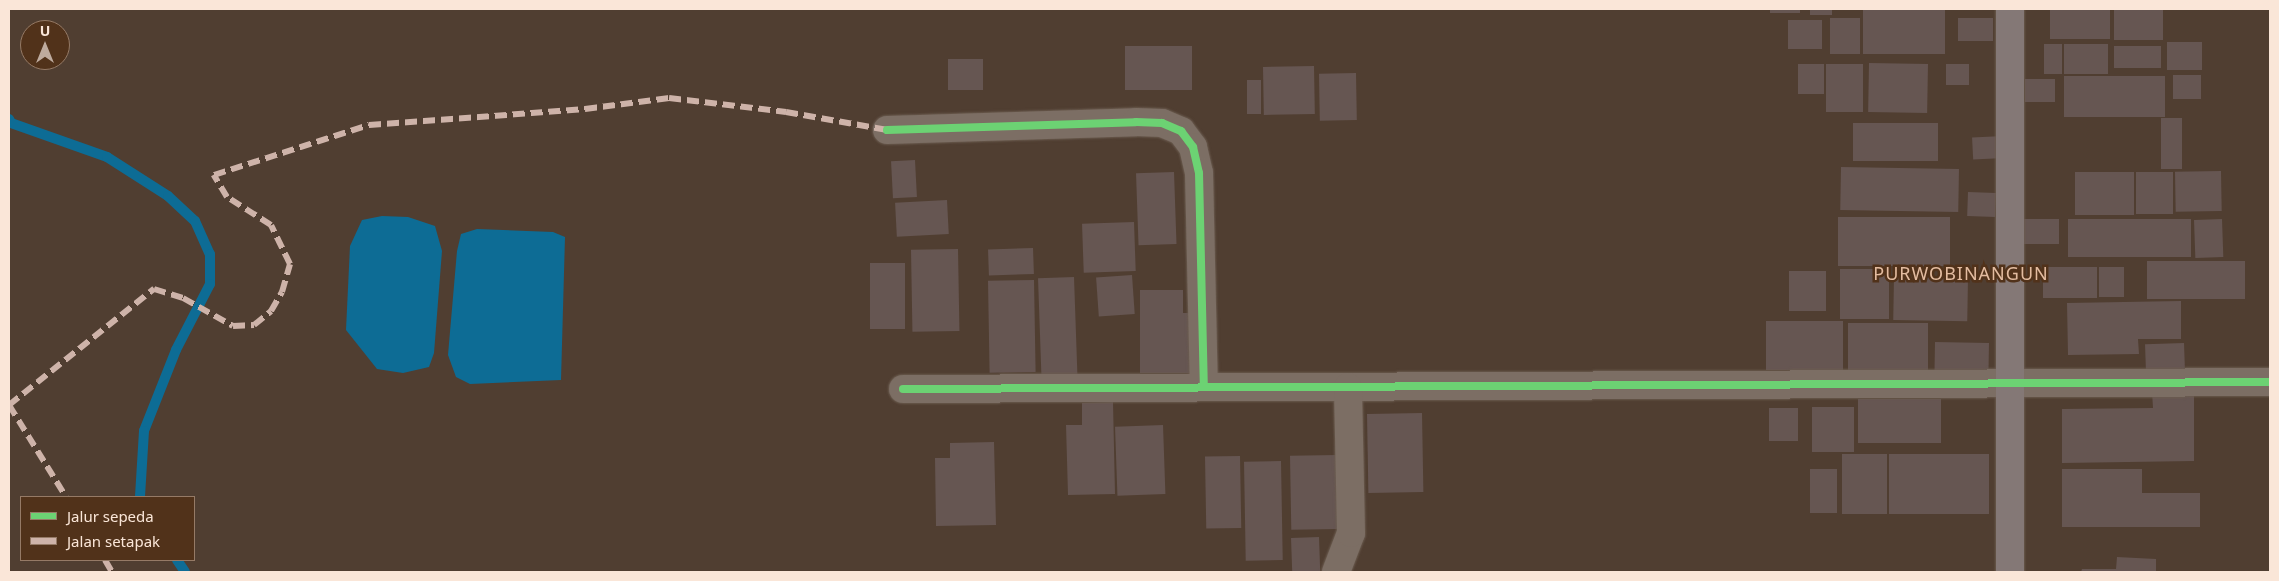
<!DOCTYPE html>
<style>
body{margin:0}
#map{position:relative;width:2279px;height:581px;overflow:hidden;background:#503e31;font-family:"Noto Sans",sans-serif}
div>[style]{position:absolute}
.water>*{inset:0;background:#0d6c95}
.stream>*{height:10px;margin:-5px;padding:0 5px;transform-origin:5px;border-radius:5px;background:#0d6c95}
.building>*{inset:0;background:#665652;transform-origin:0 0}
.roads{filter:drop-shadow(0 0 1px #6b5c50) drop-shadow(0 0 1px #6b5c50)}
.minor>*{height:28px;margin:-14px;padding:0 14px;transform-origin:14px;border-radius:14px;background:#7c6e64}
.major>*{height:28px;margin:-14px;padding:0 14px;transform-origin:14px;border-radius:14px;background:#847876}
.quiet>*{height:6px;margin-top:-3px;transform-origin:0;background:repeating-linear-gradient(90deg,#ceb3a9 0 12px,transparent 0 18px)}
.cycleway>*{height:8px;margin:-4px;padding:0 4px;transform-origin:4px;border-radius:4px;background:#6cd273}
span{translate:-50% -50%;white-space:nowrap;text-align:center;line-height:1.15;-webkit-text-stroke:5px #51321a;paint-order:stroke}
.quarter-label{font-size:18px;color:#e3bca0;letter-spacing:1px}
.frame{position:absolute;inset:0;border:10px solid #fae6d8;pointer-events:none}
.legend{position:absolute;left:20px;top:496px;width:175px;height:65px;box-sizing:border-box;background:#51321a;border:1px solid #957a66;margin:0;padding:6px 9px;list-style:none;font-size:15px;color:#fae6d8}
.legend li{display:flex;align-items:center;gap:10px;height:25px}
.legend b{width:25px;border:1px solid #957a66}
.north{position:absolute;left:20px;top:20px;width:50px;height:50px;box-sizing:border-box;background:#51321a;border:1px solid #957a66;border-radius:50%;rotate:0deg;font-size:14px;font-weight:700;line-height:20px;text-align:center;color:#fae6d8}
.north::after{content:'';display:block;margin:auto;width:18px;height:22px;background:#beab9e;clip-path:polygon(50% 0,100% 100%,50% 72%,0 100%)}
</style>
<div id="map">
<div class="water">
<i style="clip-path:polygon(382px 216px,408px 217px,435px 226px,442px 251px,434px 353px,429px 367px,403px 373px,377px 369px,346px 330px,350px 246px,362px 220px)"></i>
<i style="clip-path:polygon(477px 229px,553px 232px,565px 237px,561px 380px,470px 384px,456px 377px,448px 355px,457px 251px,461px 234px)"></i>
</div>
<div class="stream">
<i style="left:9px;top:119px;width:4px;rotate:63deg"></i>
<i style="left:11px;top:123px;width:102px;rotate:19.5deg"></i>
<i style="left:107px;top:157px;width:72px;rotate:32.6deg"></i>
<i style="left:168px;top:196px;width:37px;rotate:43deg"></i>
<i style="left:195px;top:221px;width:36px;rotate:66deg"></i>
<i style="left:210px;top:254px;width:30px;rotate:90deg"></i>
<i style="left:210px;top:284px;width:74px;rotate:117.3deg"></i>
<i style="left:176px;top:350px;width:87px;rotate:111.6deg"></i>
<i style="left:144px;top:431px;width:66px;rotate:93.5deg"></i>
<i style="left:177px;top:560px;width:14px;rotate:56deg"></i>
</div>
<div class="building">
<i style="left:1770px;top:9px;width:30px;height:4px"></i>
<i style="left:1810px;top:9px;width:22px;height:6px"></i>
<i style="left:1863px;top:9px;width:82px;height:45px"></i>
<i style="left:2050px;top:9px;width:60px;height:30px"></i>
<i style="left:2114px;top:9px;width:49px;height:31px"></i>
<i style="left:1830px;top:18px;width:30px;height:36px"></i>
<i style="left:1958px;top:18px;width:35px;height:23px"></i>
<i style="left:1788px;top:20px;width:34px;height:29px"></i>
<i style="left:2167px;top:42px;width:35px;height:28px"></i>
<i style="left:2044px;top:44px;width:18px;height:30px"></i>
<i style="left:2064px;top:44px;width:44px;height:30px"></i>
<i style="left:1125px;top:46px;width:67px;height:44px"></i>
<i style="left:2114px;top:46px;width:47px;height:22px"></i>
<i style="left:948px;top:59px;width:35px;height:31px"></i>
<i style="left:1869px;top:63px;width:59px;height:49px;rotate:1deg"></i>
<i style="left:1798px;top:64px;width:26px;height:30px"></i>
<i style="left:1826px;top:64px;width:37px;height:48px"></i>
<i style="left:1946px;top:64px;width:23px;height:21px"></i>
<i style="left:1314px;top:66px;width:48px;height:51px;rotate:89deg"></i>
<i style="left:1356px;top:73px;width:47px;height:37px;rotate:89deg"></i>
<i style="left:2173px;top:75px;width:28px;height:24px"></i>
<i style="left:2165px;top:76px;width:41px;height:101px;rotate:90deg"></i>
<i style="left:2025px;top:79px;width:30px;height:23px"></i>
<i style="left:1247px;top:80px;width:14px;height:34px"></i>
<i style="left:2161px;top:118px;width:21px;height:51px"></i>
<i style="left:1853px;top:123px;width:85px;height:38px"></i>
<i style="left:2003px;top:136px;width:22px;height:31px;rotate:87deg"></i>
<i style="left:915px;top:160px;width:37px;height:24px;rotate:87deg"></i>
<i style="left:1841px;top:167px;width:118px;height:43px;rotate:1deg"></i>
<i style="left:2221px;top:171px;width:40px;height:46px;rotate:89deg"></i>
<i style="left:1174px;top:172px;width:72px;height:38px;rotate:88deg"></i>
<i style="left:2075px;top:172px;width:59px;height:43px"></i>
<i style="left:2136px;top:172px;width:37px;height:42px"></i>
<i style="left:1968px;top:192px;width:28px;height:24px;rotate:2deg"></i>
<i style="left:947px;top:200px;width:34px;height:52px;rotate:87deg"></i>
<i style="left:1838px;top:217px;width:112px;height:49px"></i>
<i style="left:2019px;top:219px;width:40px;height:25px"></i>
<i style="left:2068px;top:219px;width:123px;height:38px"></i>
<i style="left:2222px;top:219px;width:38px;height:28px;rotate:88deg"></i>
<i style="left:1134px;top:222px;width:49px;height:52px;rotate:88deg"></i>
<i style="left:1033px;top:248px;width:26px;height:45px;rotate:88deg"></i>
<i style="left:958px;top:249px;width:82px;height:47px;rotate:89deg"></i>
<i style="left:2147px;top:261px;width:98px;height:38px"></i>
<i style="left:870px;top:263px;width:35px;height:66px"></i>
<i style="left:2097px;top:267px;width:31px;height:54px;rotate:90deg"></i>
<i style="left:2099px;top:267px;width:25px;height:30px"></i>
<i style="left:1840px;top:269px;width:49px;height:50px"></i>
<i style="left:1789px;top:271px;width:37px;height:40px"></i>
<i style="left:1132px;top:275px;width:39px;height:36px;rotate:86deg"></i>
<i style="left:1074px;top:277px;width:100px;height:36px;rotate:88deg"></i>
<i style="left:1894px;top:277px;width:74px;height:43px;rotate:1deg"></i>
<i style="left:1034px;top:280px;width:92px;height:46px;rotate:89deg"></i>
<i style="clip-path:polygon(1140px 290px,1183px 290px,1183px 313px,1197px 313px,1197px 373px,1140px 373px)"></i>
<i style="clip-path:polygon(2181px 301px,2181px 339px,2138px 339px,2139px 354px,2068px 355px,2067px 303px)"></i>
<i style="left:1766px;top:321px;width:77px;height:49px"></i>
<i style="left:1848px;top:323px;width:80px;height:48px"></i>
<i style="left:1935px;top:342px;width:54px;height:29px;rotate:1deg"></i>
<i style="left:2184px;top:343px;width:32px;height:39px;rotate:88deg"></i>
<i style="clip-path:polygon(2194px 391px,2194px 461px,2062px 463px,2062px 409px,2153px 408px,2152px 392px)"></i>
<i style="left:1858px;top:399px;width:83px;height:44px"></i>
<i style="clip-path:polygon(1113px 402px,1115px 494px,1068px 495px,1066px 425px,1082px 425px,1082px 403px)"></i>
<i style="left:1812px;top:407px;width:42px;height:45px"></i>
<i style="left:1769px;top:408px;width:29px;height:33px"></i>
<i style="left:1422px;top:413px;width:79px;height:55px;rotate:89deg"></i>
<i style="left:1163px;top:425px;width:69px;height:48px;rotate:88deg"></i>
<i style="clip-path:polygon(994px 442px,996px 525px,936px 526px,935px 458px,950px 458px,950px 443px)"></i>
<i style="left:1842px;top:454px;width:45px;height:60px"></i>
<i style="left:1889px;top:454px;width:100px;height:60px"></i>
<i style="left:1337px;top:455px;width:74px;height:47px;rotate:89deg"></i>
<i style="left:1240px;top:456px;width:72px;height:35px;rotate:89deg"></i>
<i style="left:1281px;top:461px;width:99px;height:37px;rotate:89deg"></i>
<i style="left:1810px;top:469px;width:27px;height:44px"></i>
<i style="clip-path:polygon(2062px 469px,2142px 469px,2142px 493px,2200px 493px,2200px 527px,2062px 527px)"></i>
<i style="left:1319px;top:537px;width:35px;height:28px;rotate:88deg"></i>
<i style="clip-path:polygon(2117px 557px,2156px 559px,2156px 572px,2081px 572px,2082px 569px,2116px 569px)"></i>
</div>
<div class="roads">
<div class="minor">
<i style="left:887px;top:130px;width:249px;rotate:-1.8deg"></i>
<i style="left:1136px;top:122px;width:26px;rotate:2deg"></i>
<i style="left:1162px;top:123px;width:21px;rotate:23deg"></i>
<i style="left:1181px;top:131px;width:20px;rotate:53deg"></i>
<i style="left:1193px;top:147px;width:27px;rotate:77deg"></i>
<i style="left:1199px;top:173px;width:214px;rotate:88.7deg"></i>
<i style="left:903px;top:389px;width:1367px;rotate:-0.29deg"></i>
<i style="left:1336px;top:572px;width:42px;rotate:-69deg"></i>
<i style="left:1351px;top:533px;width:146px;rotate:-91.2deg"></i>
</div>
<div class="major">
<i style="left:2010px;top:9px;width:563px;rotate:90deg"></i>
</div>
</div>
<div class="quiet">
<i style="left:9px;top:405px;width:186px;rotate:-38.7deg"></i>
<i style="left:154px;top:289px;width:30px;rotate:17deg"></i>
<i style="left:183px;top:298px;width:57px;rotate:29.2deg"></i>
<i style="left:233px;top:326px;width:21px;rotate:-3deg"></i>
<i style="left:254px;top:325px;width:22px;rotate:-39deg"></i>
<i style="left:271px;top:311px;width:22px;rotate:-60deg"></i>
<i style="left:282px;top:292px;width:29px;rotate:-74deg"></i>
<i style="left:290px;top:264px;width:43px;rotate:-116deg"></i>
<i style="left:271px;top:225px;width:52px;rotate:-147.5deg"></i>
<i style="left:227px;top:197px;width:26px;rotate:-121deg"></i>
<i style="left:214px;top:175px;width:163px;rotate:-17.9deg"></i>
<i style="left:369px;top:125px;width:217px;rotate:-4.2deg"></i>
<i style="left:585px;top:109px;width:85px;rotate:-7.5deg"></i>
<i style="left:669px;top:98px;width:118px;rotate:6.8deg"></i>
<i style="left:786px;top:112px;width:103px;rotate:10.1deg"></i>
<i style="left:9px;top:405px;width:108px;rotate:58.2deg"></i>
<i style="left:105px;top:560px;width:14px;rotate:60deg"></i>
</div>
<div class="cycleway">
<i style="left:887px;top:130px;width:249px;rotate:-1.8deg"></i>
<i style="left:1136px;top:122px;width:26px;rotate:2deg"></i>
<i style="left:1162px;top:123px;width:21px;rotate:23deg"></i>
<i style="left:1181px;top:131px;width:20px;rotate:53deg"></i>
<i style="left:1193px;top:147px;width:27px;rotate:77deg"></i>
<i style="left:1199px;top:173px;width:214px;rotate:88.7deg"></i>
<i style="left:903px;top:389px;width:1367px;rotate:-0.29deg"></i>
</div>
<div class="quarter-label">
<span style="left:1961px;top:273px">PURWOBINANGUN</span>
</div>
<div class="frame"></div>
<ul class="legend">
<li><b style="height:6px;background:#6cd273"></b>Jalur sepeda</li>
<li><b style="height:6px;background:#ceb3a9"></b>Jalan setapak</li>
</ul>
<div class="north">U</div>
</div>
